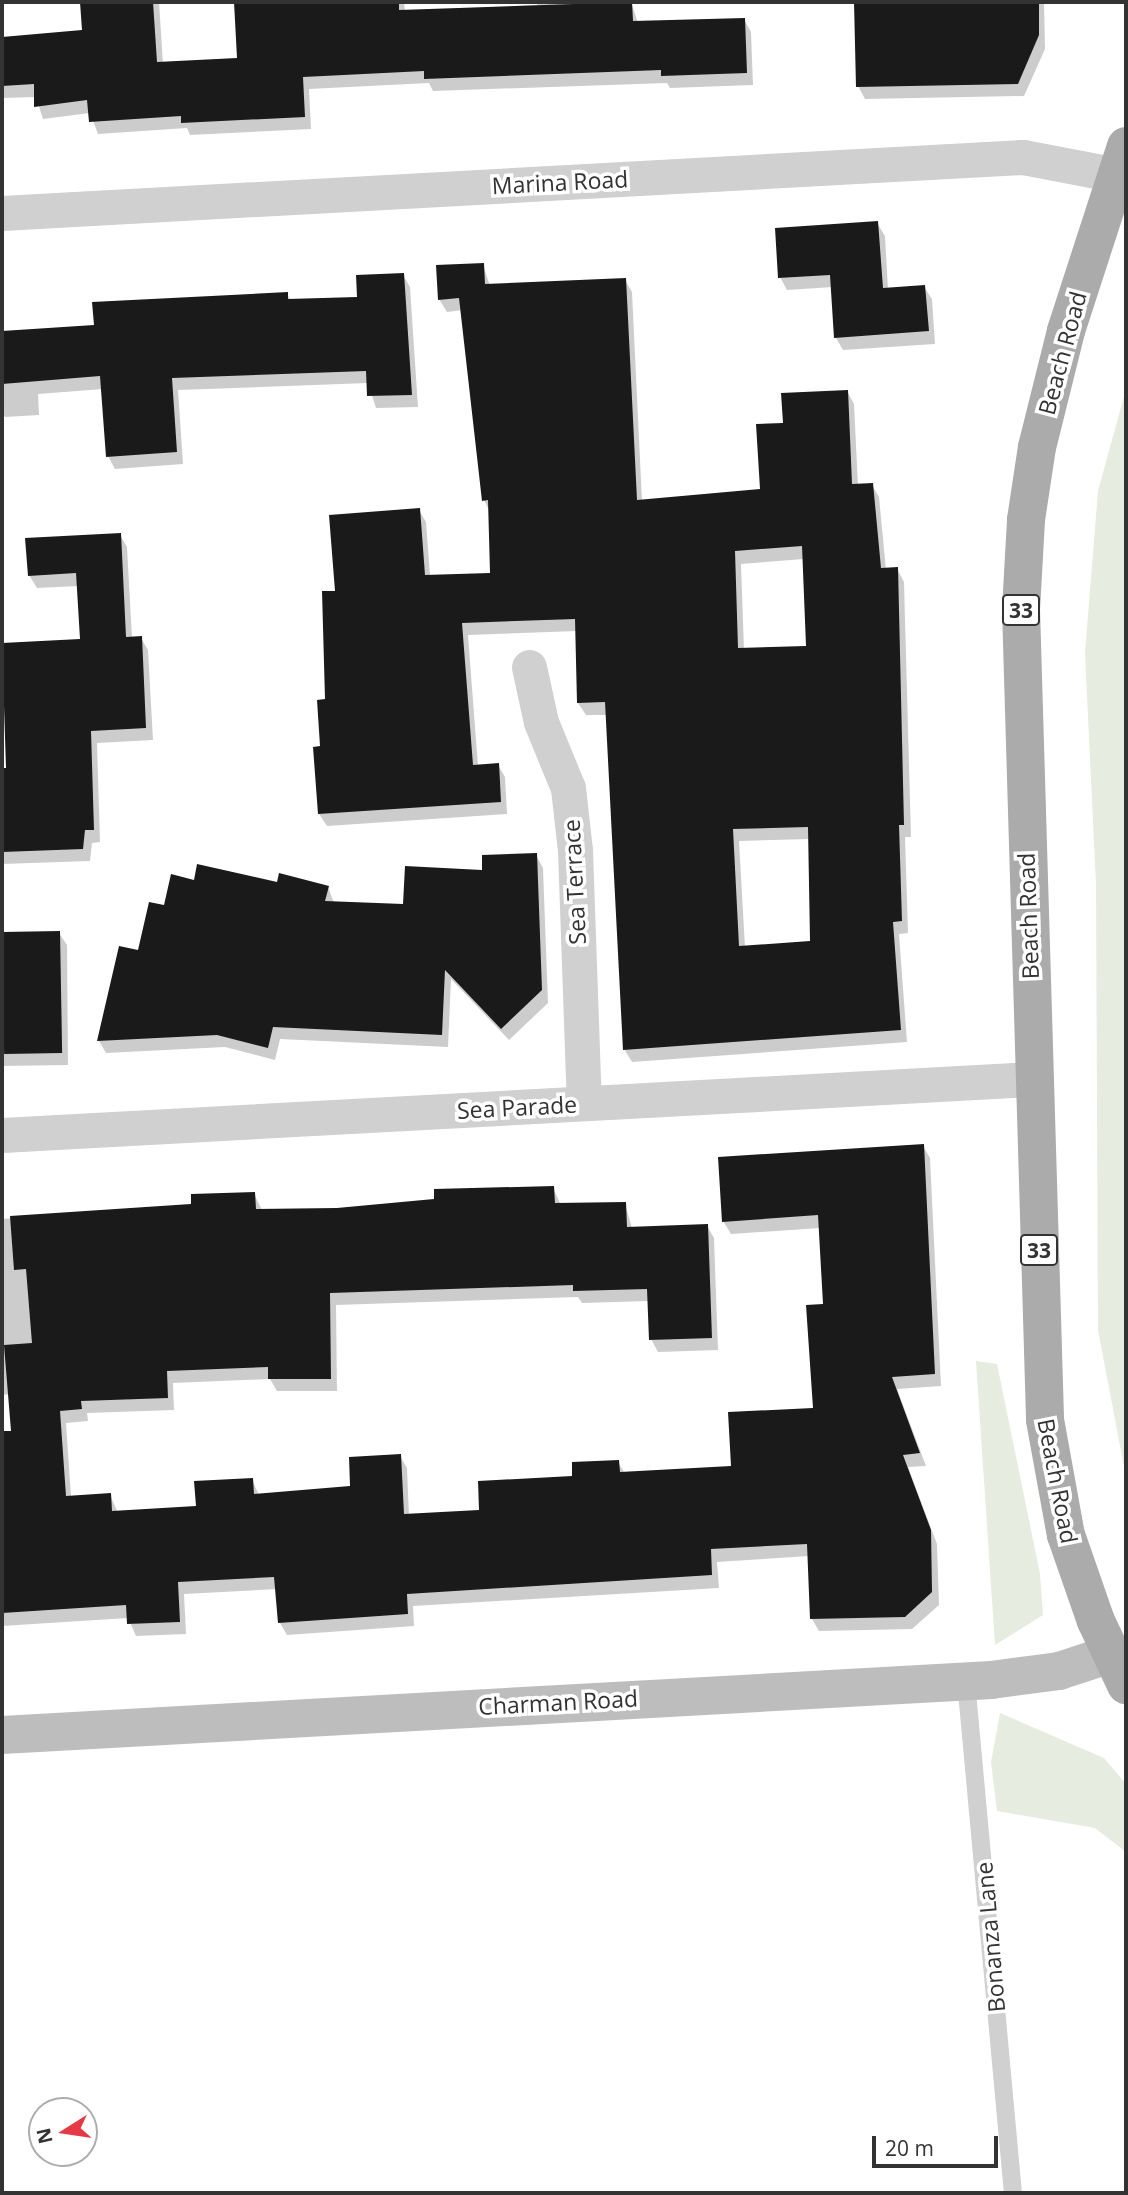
<!DOCTYPE html>
<style>
body{margin:0}
#map{position:relative;width:1128px;height:2195px;overflow:hidden;background:#fff;font-family:"Open Sans",sans-serif}
div>[style]{position:absolute}
.green>*{inset:0;background:#e6ecdf}
.shadow>*{inset:0;background:#0003}
.building>*{inset:0;background:#1a1a1a;transform-origin:0 0}
.service>*{height:18px;margin:-9px;padding:0 9px;transform-origin:9px;border-radius:9px;background:#d0d0d0}
.minor>*{height:35px;margin:-17.5px;padding:0 17.5px;transform-origin:17.5px;border-radius:17.5px;background:#d0d0d0}
.secondary>*{height:38px;margin:-19px;padding:0 19px;transform-origin:19px;border-radius:19px;background:#bdbdbd}
.primary>*{height:38px;margin:-19px;padding:0 19px;transform-origin:19px;border-radius:19px;background:#ababab}
span{translate:-50% -50%;white-space:nowrap;text-align:center;line-height:1.15;-webkit-text-stroke:7px #fff;paint-order:stroke}
.shield-label span{padding:2px 5px;background:#fff;border:2px solid;border-radius:5px;-webkit-text-stroke-width:0}
.shield-label{font-size:21px;color:#333;font-weight:700}
.street-label{font-size:23px;color:#333}
.frame{position:absolute;inset:0;border:4px solid #333;pointer-events:none}
.north{position:absolute;left:28px;top:2097px;width:70px;height:70px;box-sizing:border-box;background:#fff;border:2px solid #adadad;border-radius:50%;rotate:258deg;font-size:19px;font-weight:700;line-height:28px;text-align:center;color:#333}
.north::after{content:'';display:block;margin:auto;width:24px;height:32px;background:#e63946;clip-path:polygon(50% 0,100% 100%,50% 72%,0 100%)}
.scale{position:absolute;left:872px;top:2136px;width:126px;height:32px;box-sizing:border-box;border:4px solid #333;border-top:0;padding-left:9px;font-size:21px;line-height:24px;white-space:nowrap;color:#333;-webkit-text-stroke:5px #fff;paint-order:stroke}
</style>
<div id="map">
<div class="green">
<i style="clip-path:polygon(1126px 389px,1126px 1477px,1098px 1330px,1096px 885px,1085px 653px,1098px 491px)"></i>
<i style="clip-path:polygon(976px 1361px,997px 1364px,1040px 1574px,1043px 1615px,995px 1645px)"></i>
<i style="clip-path:polygon(1000px 1713px,1104px 1758px,1126px 1784px,1126px 1852px,1095px 1828px,997px 1811px,991px 1762px)"></i>
</div>
<div class="shadow">
<i style="clip-path:polygon(82px 2px,159px 2px,163px 64px,239px 60px,236px 2px,404px 2px,405px 11px,537px 5px,537px 2px,631px 2px,638px 23px,744px 19px,751px 32px,753px 85px,670px 88px,667px 83px,433px 91px,429px 83px,309px 89px,311px 129px,190px 135px,187px 128px,98px 134px,90px 113px,43px 119px,36px 97px,2px 98px,2px 39px,84px 31px)"></i>
<i style="clip-path:polygon(856px 2px,1044px 2px,1045px 49px,1024px 96px,865px 99px,858px 86px)"></i>
<i style="clip-path:polygon(877px 223px,885px 236px,888px 289px,924px 287px,932px 299px,935px 344px,843px 350px,836px 338px,833px 287px,787px 290px,780px 277px)"></i>
<i style="clip-path:polygon(evenodd,483px 265px,490px 286px,625px 280px,632px 292px,642px 501px,761px 491px,785px 425px,847px 391px,854px 404px,858px 486px,872px 485px,879px 497px,886px 570px,897px 569px,904px 582px,911px 837px,905px 837px,908px 933px,899px 934px,907px 1042px,632px 1062px,624px 1049px,608px 715px,586px 715px,578px 703px,577px 631px,468px 635px,478px 766px,498px 765px,505px 777px,507px 814px,327px 826px,319px 814px,337px 592px,419px 510px,426px 522px,430px 576px,492px 574px,490px 512px,484px 500px,463px 310px,447px 312px,439px 299px,483px 265px,804px 559px,808px 647px,744px 650px,741px 564px,804px 559px,483px 265px,810px 839px,812px 942px,745px 947px,739px 841px,810px 839px)"></i>
<i style="clip-path:polygon(403px 275px,410px 287px,418px 407px,376px 408px,368px 383px,178px 390px,183px 464px,115px 469px,108px 456px,103px 389px,38px 394px,39px 415px,5px 417px,2px 411px,2px 332px,96px 327px,287px 294px,291px 301px,359px 298px)"></i>
<i style="clip-path:polygon(120px 535px,127px 547px,132px 638px,141px 638px,148px 650px,153px 740px,97px 743px,100px 842px,92px 843px,90px 861px,2px 864px,2px 770px,7px 770px,2px 644px,82px 640px,79px 586px,37px 588px,29px 575px)"></i>
<i style="clip-path:polygon(536px 855px,543px 868px,548px 1003px,509px 1040px,451px 979px,448px 1047px,280px 1039px,275px 1060px,225px 1047px,106px 1053px,99px 1041px,165px 907px,195px 882px,328px 887px,334px 903px,404px 906px)"></i>
<i style="clip-path:polygon(2px 933px,59px 933px,67px 945px,68px 1065px,2px 1066px)"></i>
<i style="clip-path:polygon(923px 1146px,930px 1158px,941px 1386px,897px 1389px,926px 1466px,908px 1467px,937px 1544px,939px 1605px,912px 1629px,819px 1631px,812px 1619px,809px 1556px,717px 1562px,719px 1588px,413px 1606px,414px 1626px,287px 1635px,280px 1623px,277px 1589px,184px 1594px,186px 1634px,136px 1636px,128px 1618px,2px 1626px,2px 1508px,21px 1506px,11px 1394px,2px 1395px,2px 1219px,193px 1206px,254px 1194px,262px 1210px,337px 1210px,553px 1188px,561px 1205px,625px 1204px,632px 1228px,707px 1226px,714px 1238px,718px 1350px,658px 1352px,651px 1339px,649px 1301px,582px 1303px,578px 1297px,336px 1305px,337px 1391px,277px 1391px,270px 1379px,173px 1383px,174px 1410px,87px 1413px,88px 1421px,66px 1423px,71px 1497px,110px 1495px,118px 1513px,198px 1508px,252px 1480px,259px 1495px,352px 1487px,400px 1456px,407px 1468px,409px 1516px,481px 1512px,618px 1462px,625px 1474px,733px 1468px,815px 1409px,825px 1306px,820px 1228px,731px 1234px,723px 1221px)"></i>
</div>
<div class="building">
<i style="clip-path:polygon(80px 2px,153px 2px,157px 62px,237px 58px,234px 2px,399px 2px,399px 10px,632px 2px,633px 21px,745px 18px,747px 73px,661px 76px,661px 70px,424px 79px,424px 71px,303px 77px,305px 117px,181px 123px,181px 116px,89px 122px,87px 100px,34px 107px,34px 84px,2px 86px,2px 37px,82px 30px)"></i>
<i style="clip-path:polygon(854px 2px,1039px 2px,1039px 35px,1018px 84px,856px 87px)"></i>
<i style="clip-path:polygon(878px 221px,883px 288px,925px 285px,929px 331px,834px 338px,830px 275px,778px 278px,775px 228px)"></i>
<i style="clip-path:polygon(evenodd,484px 263px,485px 284px,626px 278px,637px 500px,760px 489px,756px 424px,783px 423px,781px 393px,848px 390px,852px 484px,873px 483px,881px 568px,898px 567px,904px 825px,899px 825px,902px 921px,893px 922px,901px 1030px,623px 1050px,605px 702px,577px 703px,575px 619px,462px 623px,473px 765px,499px 763px,501px 802px,318px 814px,313px 747px,320px 746px,317px 700px,325px 699px,322px 591px,335px 591px,329px 515px,420px 508px,425px 575px,490px 573px,488px 500px,482px 501px,459px 298px,438px 300px,436px 265px,484px 263px,802px 546px,806px 646px,738px 648px,735px 551px,802px 546px,484px 263px,808px 827px,810px 941px,739px 946px,733px 829px,808px 827px)"></i>
<i style="clip-path:polygon(404px 273px,412px 395px,367px 396px,366px 371px,172px 378px,177px 452px,106px 457px,100px 376px,2px 384px,2px 331px,94px 325px,92px 302px,288px 292px,288px 299px,357px 297px,356px 275px)"></i>
<i style="clip-path:polygon(121px 533px,126px 637px,142px 636px,146px 728px,91px 731px,94px 830px,85px 830px,83px 849px,2px 852px,2px 768px,6px 768px,2px 643px,80px 639px,76px 573px,28px 576px,25px 538px)"></i>
<i style="clip-path:polygon(537px 853px,542px 990px,501px 1029px,445px 970px,442px 1035px,273px 1027px,268px 1048px,217px 1035px,97px 1041px,119px 946px,138px 950px,149px 902px,164px 905px,171px 874px,194px 880px,197px 864px,277px 882px,279px 873px,329px 886px,325px 901px,403px 904px,405px 866px,482px 870px,482px 855px)"></i>
<i style="left:60px;top:931px;width:122px;height:58px;rotate:89deg"></i>
<i style="clip-path:polygon(924px 1144px,935px 1374px,892px 1377px,920px 1453px,903px 1455px,931px 1530px,932px 1592px,905px 1617px,810px 1619px,807px 1544px,711px 1549px,712px 1575px,407px 1594px,408px 1614px,278px 1623px,274px 1577px,178px 1582px,180px 1622px,127px 1624px,126px 1605px,2px 1613px,2px 1431px,11px 1431px,4px 1345px,32px 1343px,26px 1269px,14px 1270px,10px 1216px,191px 1204px,191px 1194px,255px 1192px,256px 1209px,337px 1208px,434px 1199px,434px 1189px,554px 1186px,555px 1203px,626px 1202px,627px 1227px,708px 1224px,712px 1338px,649px 1340px,647px 1289px,573px 1291px,573px 1285px,330px 1293px,331px 1379px,268px 1379px,268px 1367px,167px 1371px,168px 1398px,81px 1401px,82px 1409px,60px 1411px,66px 1496px,111px 1493px,112px 1511px,196px 1506px,194px 1481px,253px 1478px,254px 1494px,350px 1486px,349px 1457px,401px 1454px,404px 1514px,479px 1510px,478px 1481px,572px 1476px,572px 1462px,619px 1460px,620px 1472px,731px 1466px,728px 1412px,813px 1408px,806px 1305px,823px 1304px,818px 1215px,722px 1222px,718px 1157px)"></i>
</div>
<div class="service">
<i style="left:966px;top:1681px;width:514px;rotate:84.76deg"></i>
</div>
<div class="minor">
<i style="left:2px;top:213px;width:1023px;rotate:-3.14deg"></i>
<i style="left:1023px;top:157px;width:96px;rotate:10.8deg"></i>
<i style="left:529px;top:667px;width:56px;rotate:77.7deg"></i>
<i style="left:541px;top:722px;width:71px;rotate:67.8deg"></i>
<i style="left:568px;top:788px;width:62px;rotate:83.6deg"></i>
<i style="left:575px;top:850px;width:253px;rotate:88deg"></i>
<i style="left:2px;top:1135px;width:1033px;rotate:-3.11deg"></i>
</div>
<div class="secondary">
<i style="left:2px;top:1735px;width:991px;rotate:-3.18deg"></i>
<i style="left:991px;top:1680px;width:69px;rotate:-7.5deg"></i>
<i style="left:1059px;top:1671px;width:55px;rotate:-18.1deg"></i>
</div>
<div class="primary">
<i style="left:1126px;top:146px;width:194px;rotate:108deg"></i>
<i style="left:1066px;top:331px;width:120px;rotate:104deg"></i>
<i style="left:1037px;top:447px;width:74px;rotate:98.6deg"></i>
<i style="left:1026px;top:520px;width:89px;rotate:93.2deg"></i>
<i style="left:1021px;top:609px;width:811px;rotate:88.3deg"></i>
<i style="left:1045px;top:1420px;width:117px;rotate:79.7deg"></i>
<i style="left:1066px;top:1535px;width:91px;rotate:70.8deg"></i>
<i style="left:1096px;top:1621px;width:71px;rotate:64.9deg"></i>
</div>
<div class="shield-label">
<span style="left:1021px;top:610px">33</span>
<span style="left:1039px;top:1250px">33</span>
</div>
<div class="street-label">
<span style="left:560px;top:182px;rotate:-3deg">Marina Road</span>
<span style="left:1062px;top:353px;rotate:-75deg">Beach Road</span>
<span style="left:574px;top:882px;rotate:-93deg">Sea Terrace</span>
<span style="left:1028px;top:916px;rotate:-92deg">Beach Road</span>
<span style="left:517px;top:1107px;rotate:-3deg">Sea Parade</span>
<span style="left:1058px;top:1481px;rotate:79deg">Beach Road</span>
<span style="left:558px;top:1702px;rotate:-3deg">Charman Road</span>
<span style="left:990px;top:1937px;rotate:-95deg">Bonanza Lane</span>
</div>
<div class="frame"></div>
<div class="north">N</div>
<div class="scale">20 m</div>
</div>
